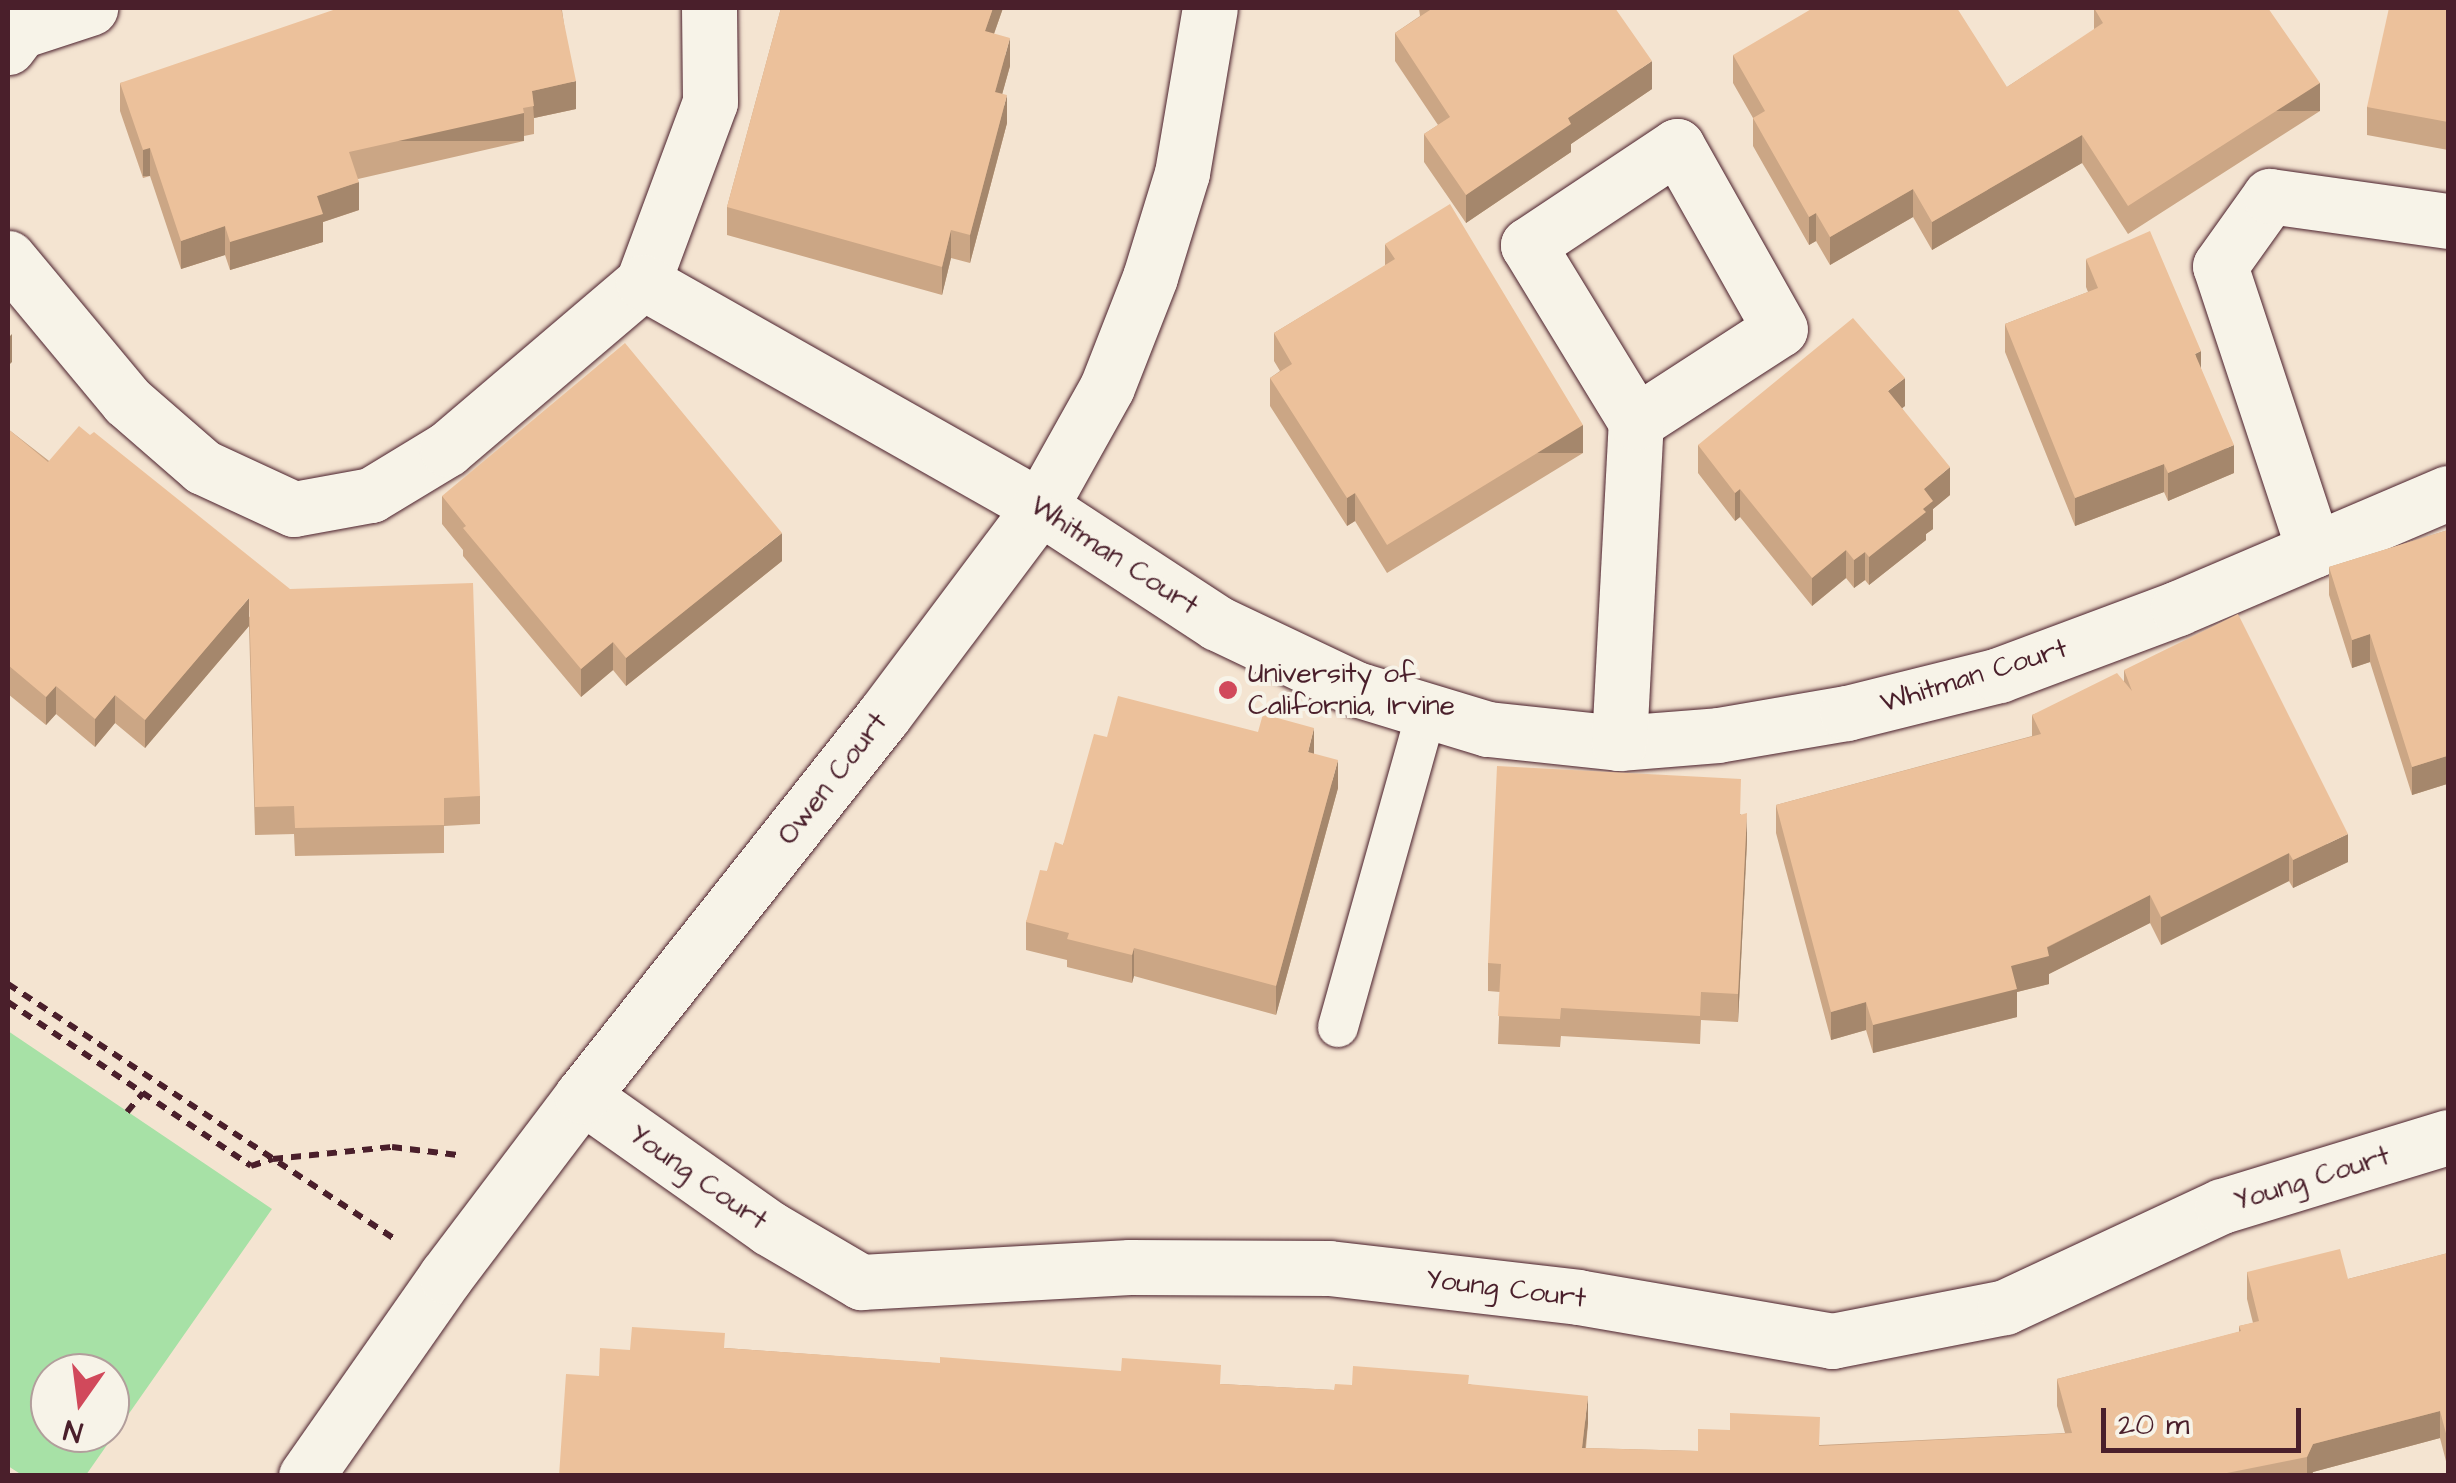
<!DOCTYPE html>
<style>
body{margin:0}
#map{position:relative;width:2456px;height:1483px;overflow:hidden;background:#f7f3e8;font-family:"Architects Daughter",sans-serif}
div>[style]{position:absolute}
.built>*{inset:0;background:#f4e4d1}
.green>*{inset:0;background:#a7e1a6}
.path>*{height:6px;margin-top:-3px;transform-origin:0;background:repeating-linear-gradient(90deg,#4a1f2b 0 10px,transparent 0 18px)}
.roads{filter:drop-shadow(0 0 2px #4a1f2b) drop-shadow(0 0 2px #4a1f2b)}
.service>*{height:40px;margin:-20px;padding:0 20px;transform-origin:20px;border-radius:20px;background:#f7f3e8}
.minor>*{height:55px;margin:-27.5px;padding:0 27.5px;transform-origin:27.5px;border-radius:27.5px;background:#f7f3e8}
.wall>*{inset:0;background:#cba685}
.shaded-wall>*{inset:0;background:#a5876c;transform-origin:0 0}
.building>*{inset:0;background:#ecc19b}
.dots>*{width:28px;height:28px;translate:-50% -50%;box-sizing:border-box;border:5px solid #f7f3e8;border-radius:50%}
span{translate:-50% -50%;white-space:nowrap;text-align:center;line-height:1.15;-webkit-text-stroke:8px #f7f3e8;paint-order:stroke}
.street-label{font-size:28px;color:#4a1f2b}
.poi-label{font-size:28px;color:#4a1f2b}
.left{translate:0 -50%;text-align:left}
.frame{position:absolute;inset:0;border:10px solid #4a1f2b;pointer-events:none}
.north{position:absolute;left:30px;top:1353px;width:100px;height:100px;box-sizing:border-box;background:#f7f3e8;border:2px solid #b29e9c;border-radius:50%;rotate:194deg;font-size:28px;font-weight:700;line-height:40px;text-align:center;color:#4a1f2b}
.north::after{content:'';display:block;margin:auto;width:35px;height:45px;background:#d1495b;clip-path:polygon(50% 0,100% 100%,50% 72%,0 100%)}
.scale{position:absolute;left:2101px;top:1408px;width:200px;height:45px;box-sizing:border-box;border:5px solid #4a1f2b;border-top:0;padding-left:12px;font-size:30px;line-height:35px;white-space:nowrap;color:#4a1f2b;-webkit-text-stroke:8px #f7f3e8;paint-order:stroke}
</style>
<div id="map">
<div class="built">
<i style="clip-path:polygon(evenodd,8px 8px,2448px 8px,2448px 1475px,8px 1476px,8px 8px,50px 1373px,110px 1373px,110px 1433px,50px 1433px,50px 1373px)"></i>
</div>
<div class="green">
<i style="clip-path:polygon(evenodd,8px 1031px,272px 1209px,86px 1475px,22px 1475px,8px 1466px,8px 1031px,50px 1373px,110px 1373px,110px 1433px,50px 1433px,50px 1373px)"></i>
</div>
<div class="path">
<i style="left:8px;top:984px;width:463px;rotate:33.4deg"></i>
<i style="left:8px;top:1002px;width:293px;rotate:34deg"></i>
<i style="left:251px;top:1166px;width:23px;rotate:-18deg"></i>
<i style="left:273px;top:1159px;width:120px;rotate:-5.8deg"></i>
<i style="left:392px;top:1147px;width:66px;rotate:6.9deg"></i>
<i style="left:127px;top:1112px;width:25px;rotate:-50deg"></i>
</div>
<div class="roads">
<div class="service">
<i style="left:1338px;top:1027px;width:329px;rotate:-74.3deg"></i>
</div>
<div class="minor">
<i style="left:8px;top:47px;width:20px;rotate:-53deg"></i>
<i style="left:20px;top:31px;width:74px;rotate:-18.2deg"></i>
<i style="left:8px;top:258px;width:186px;rotate:50.2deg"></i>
<i style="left:127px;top:401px;width:101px;rotate:41deg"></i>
<i style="left:203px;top:467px;width:100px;rotate:24.8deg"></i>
<i style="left:294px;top:509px;width:78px;rotate:-10.3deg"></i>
<i style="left:371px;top:495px;width:89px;rotate:-31.2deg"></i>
<i style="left:447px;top:449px;width:257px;rotate:-40.4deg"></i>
<i style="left:643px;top:282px;width:192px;rotate:-69.6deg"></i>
<i style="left:710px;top:102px;width:94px;rotate:-90.6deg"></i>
<i style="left:643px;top:282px;width:456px;rotate:29.5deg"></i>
<i style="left:1040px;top:507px;width:212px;rotate:33.2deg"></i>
<i style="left:1217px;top:623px;width:154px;rotate:25.4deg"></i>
<i style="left:1356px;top:689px;width:138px;rotate:16.9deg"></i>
<i style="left:1488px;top:729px;width:132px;rotate:6.1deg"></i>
<i style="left:1619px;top:743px;width:99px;rotate:-4.6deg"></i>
<i style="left:1718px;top:735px;width:131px;rotate:-9.7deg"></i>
<i style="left:1847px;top:713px;width:157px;rotate:-14deg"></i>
<i style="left:1999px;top:675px;width:191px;rotate:-20.5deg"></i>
<i style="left:2178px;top:608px;width:293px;rotate:-23.1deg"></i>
<i style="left:2314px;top:550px;width:299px;rotate:-108.3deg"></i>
<i style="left:2220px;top:266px;width:86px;rotate:-54.5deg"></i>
<i style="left:2270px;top:196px;width:180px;rotate:8deg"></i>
<i style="left:1619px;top:743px;width:321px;rotate:-87deg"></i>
<i style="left:1636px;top:422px;width:171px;rotate:-32.9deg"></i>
<i style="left:1780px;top:329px;width:210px;rotate:-119.4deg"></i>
<i style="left:1677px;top:146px;width:179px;rotate:146.4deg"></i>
<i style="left:1528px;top:245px;width:207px;rotate:58.6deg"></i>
<i style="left:582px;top:1096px;width:229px;rotate:35.2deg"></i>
<i style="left:769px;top:1228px;width:107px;rotate:30.4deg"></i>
<i style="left:861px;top:1282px;width:269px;rotate:-3.2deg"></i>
<i style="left:1130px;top:1267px;width:199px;rotate:0.3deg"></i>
<i style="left:1329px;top:1268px;width:251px;rotate:6.6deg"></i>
<i style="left:1578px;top:1297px;width:258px;rotate:9.8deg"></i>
<i style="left:1832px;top:1341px;width:176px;rotate:-11.1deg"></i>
<i style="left:2005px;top:1307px;width:239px;rotate:-25deg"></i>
<i style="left:2222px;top:1206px;width:236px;rotate:-17deg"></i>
<i style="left:306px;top:1476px;width:244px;rotate:-55deg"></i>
<i style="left:446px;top:1276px;width:226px;rotate:-52.9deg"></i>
<i style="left:582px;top:1096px;width:486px;rotate:-51.6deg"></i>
<i style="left:884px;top:715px;width:260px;rotate:-53.1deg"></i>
<i style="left:1040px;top:507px;width:137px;rotate:-60.8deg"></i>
<i style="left:1107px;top:387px;width:118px;rotate:-68.6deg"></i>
<i style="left:1150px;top:277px;width:109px;rotate:-72.9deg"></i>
<i style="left:1182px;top:173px;width:167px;rotate:-80.4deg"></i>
</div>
</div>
<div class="wall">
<i style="clip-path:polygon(565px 8px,562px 10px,576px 109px,534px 118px,534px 134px,524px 136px,524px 141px,358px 179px,359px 210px,323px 222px,323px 242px,230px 270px,225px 255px,181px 269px,150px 176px,143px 178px,120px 111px,120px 83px)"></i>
<i style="clip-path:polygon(781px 8px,1003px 8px,994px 34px,1010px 66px,1002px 94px,1007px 123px,970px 263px,951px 258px,942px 295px,727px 235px,727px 207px)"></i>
<i style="clip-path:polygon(1419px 8px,1607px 8px,1652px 89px,1571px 144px,1571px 152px,1466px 223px,1424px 162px,1424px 134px,1438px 125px,1395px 61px,1395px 33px,1420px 16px)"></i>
<i style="clip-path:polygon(2094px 8px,2320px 111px,2128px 234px,2082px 163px,1932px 250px,1913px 217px,1830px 265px,1816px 241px,1809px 245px,1753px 146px,1753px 118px,1733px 83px,1733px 55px,2007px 87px,2094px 30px)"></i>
<i style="clip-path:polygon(2448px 8px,2448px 150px,2367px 135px,2367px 107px)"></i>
<i style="clip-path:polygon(1385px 244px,1583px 453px,1387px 573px,1355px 521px,1347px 526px,1270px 406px,1270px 378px,1280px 371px,1274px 361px,1274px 333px,1385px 266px)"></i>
<i style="clip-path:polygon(2086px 259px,2201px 369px,2234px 473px,2168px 501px,2164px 492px,2075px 526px,2005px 352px,2005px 324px,2088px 292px,2086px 287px)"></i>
<i style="clip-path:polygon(1905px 406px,1902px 408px,1950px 495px,1933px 509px,1933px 529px,1926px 534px,1926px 540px,1869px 585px,1865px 580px,1854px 588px,1846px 578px,1812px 606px,1740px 517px,1735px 521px,1698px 473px,1698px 445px)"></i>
<i style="clip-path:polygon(8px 429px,480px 796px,480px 824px,444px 826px,444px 853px,295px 856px,294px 834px,255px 835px,249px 626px,145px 748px,115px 723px,95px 747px,56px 714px,46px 725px,8px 694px)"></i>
<i style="clip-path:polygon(442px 496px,782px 561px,626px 686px,613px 670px,581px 697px,463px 556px,463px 550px,442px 524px)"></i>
<i style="clip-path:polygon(2448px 530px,2448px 790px,2447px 784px,2412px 795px,2370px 662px,2352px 668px,2329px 595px,2329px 567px)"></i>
<i style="clip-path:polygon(2124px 670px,2348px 862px,2293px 888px,2289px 881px,2161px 945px,2150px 923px,2049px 974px,2049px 984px,2017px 992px,2017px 1017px,1873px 1053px,1866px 1030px,1831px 1040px,1776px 833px,1776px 805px,2032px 736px,2032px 715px,2124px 681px)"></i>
<i style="clip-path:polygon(1107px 737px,1314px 754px,1338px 788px,1276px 1015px,1134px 976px,1132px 983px,1067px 967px,1067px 960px,1026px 950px,1026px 922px,1047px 871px,1063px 845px)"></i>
<i style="clip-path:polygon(1741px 814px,1747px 841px,1738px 1022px,1701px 1020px,1700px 1044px,1561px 1036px,1560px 1047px,1498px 1044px,1500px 992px,1488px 991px,1488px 963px)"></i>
<i style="clip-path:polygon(2448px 1253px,2448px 1469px,2440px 1438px,2313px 1472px,2311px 1476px,559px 1476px,599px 1376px,630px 1350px,725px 1348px,1221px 1384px,1334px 1390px,1352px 1385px,1469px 1384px,1588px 1423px,1586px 1448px,1698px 1451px,2065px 1433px,2057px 1406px,2057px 1379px,2239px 1332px,2239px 1326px,2253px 1323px,2247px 1299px,2247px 1272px,2348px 1279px)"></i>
</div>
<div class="shaded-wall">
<i style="clip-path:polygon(993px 8px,1003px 8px,985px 59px,985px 31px)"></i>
<i style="clip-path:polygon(1010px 38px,1010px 66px,995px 120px,995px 92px)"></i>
<i style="clip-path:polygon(1652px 61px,1652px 89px,1571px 144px,1571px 152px,1466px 223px,1466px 195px,1568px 118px)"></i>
<i style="clip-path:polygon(576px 81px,576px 109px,534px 118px,532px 91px)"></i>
<i style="left:2320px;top:83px;width:28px;height:228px;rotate:90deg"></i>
<i style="clip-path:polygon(1007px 95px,1007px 123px,970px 263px,970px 235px)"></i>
<i style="left:524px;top:113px;width:28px;height:179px;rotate:90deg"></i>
<i style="clip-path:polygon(2082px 135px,2082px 163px,1932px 250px,1932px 222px)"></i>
<i style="left:150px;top:148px;width:28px;height:7px;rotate:90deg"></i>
<i style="clip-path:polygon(359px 182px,359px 210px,323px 222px,323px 242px,230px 270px,230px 242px,317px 196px)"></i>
<i style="clip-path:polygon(1913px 189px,1913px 217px,1830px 265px,1830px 237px)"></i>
<i style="clip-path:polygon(1816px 213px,1816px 241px,1809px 245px,1809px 217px)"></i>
<i style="clip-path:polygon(225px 226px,225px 255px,181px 269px,181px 241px)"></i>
<i style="clip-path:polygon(951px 230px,951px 258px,942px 295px,942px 267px)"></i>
<i style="clip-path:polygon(12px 334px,12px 362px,8px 366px,8px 338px)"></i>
<i style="clip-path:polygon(2201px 351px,2201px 379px,2195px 354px)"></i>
<i style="clip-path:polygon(1905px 378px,1905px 406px,1888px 419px,1888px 391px)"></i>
<i style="left:1583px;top:425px;width:28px;height:230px;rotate:90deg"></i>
<i style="clip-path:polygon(2234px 445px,2234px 473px,2168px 501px,2168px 473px)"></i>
<i style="clip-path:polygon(2164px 464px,2164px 492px,2075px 526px,2075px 498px)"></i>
<i style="clip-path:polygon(1950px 467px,1950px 495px,1933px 509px,1933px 529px,1926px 534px,1926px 540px,1869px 585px,1869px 557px,1924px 489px)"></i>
<i style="clip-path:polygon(1740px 489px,1740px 517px,1735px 521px,1735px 493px)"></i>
<i style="clip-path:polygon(1355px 493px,1355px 521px,1347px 526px,1347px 498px)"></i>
<i style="clip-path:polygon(782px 533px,782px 561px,626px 686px,626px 658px)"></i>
<i style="clip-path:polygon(1846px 550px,1846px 578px,1812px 606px,1812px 578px)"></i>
<i style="clip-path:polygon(1865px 552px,1865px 580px,1854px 588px,1854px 560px)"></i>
<i style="clip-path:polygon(249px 598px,249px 626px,145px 748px,145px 720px)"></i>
<i style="clip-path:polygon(2370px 634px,2370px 662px,2352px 668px,2352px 640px)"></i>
<i style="clip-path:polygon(613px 642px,613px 670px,581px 697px,581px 669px)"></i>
<i style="clip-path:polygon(56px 686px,56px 714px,46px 725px,46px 697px)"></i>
<i style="clip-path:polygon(115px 695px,115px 723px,95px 747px,95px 719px)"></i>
<i style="clip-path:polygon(1314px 728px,1314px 756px,1308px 752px)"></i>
<i style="clip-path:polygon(2447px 756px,2447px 784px,2412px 795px,2412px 767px)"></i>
<i style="clip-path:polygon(1338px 760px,1338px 788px,1276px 1015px,1276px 986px)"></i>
<i style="clip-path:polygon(1747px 813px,1747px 841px,1738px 1022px,1738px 994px)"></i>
<i style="clip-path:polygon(2348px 834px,2348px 862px,2293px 888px,2293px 860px)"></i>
<i style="clip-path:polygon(2289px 853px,2289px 881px,2161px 945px,2161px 917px)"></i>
<i style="clip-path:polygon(2150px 895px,2150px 923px,2049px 974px,2049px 984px,2017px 992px,2017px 1017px,1873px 1053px,1873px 1025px,2011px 966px)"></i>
<i style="clip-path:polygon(1134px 948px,1134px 976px,1132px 983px,1132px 955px)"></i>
<i style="clip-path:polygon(1866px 1002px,1866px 1030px,1831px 1040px,1831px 1012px)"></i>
<i style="clip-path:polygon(1588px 1396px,1588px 1423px,1582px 1475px,1582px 1448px)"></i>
<i style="clip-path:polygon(2440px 1411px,2440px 1438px,2313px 1472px,2311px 1476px,2307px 1476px,2307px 1457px,2313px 1444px)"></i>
</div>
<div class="building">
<i style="clip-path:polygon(339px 8px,561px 8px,576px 81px,532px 91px,534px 106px,523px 108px,524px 113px,349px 152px,359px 182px,317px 196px,323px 214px,230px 242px,225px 226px,181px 241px,150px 148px,143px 150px,120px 83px)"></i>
<i style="clip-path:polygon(781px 8px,993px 8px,985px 31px,1010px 38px,995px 92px,1007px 95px,970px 235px,951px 230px,942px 267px,727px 207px)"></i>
<i style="clip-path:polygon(1433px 8px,1607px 8px,1608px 10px,1615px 8px,1652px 61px,1568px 118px,1571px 124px,1466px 195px,1424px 134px,1450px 117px,1395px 33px)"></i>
<i style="clip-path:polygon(1813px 8px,1957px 8px,2007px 87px,2103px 23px,2094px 8px,2268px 8px,2320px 83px,2128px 206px,2082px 135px,1932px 222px,1913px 189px,1830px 237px,1816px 213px,1809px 217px,1753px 118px,1765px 111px,1733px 55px)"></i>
<i style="clip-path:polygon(2389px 8px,2448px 8px,2448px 122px,2367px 107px)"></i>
<i style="clip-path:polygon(1450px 204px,1583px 425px,1387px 545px,1355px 493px,1347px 498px,1270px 378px,1292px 364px,1274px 333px,1395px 259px,1385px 244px)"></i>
<i style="clip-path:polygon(2150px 231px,2201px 351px,2195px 354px,2234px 445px,2168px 473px,2164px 464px,2075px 498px,2005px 324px,2098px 288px,2086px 259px)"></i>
<i style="clip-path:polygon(1853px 318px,1905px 378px,1888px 391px,1950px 467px,1924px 489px,1933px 501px,1923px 509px,1926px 512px,1869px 557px,1865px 552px,1854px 560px,1846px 550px,1812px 578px,1740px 489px,1735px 493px,1698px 445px)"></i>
<i style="clip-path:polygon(625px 343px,782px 533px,626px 658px,613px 642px,581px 669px,463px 528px,466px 526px,442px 496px)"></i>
<i style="clip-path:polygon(79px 426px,90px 435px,94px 432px,290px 589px,473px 583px,480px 796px,444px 798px,444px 825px,295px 828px,294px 806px,255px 807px,249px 598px,145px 720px,115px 695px,95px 719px,56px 686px,46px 697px,8px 665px,8px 429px,48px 462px)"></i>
<i style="clip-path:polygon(2448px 530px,2448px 762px,2447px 756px,2412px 767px,2370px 634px,2352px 640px,2329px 567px)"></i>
<i style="clip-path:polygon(2238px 614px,2348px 834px,2293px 860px,2289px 853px,2161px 917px,2150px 895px,2047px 947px,2049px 956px,2011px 966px,2017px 989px,1873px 1025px,1866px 1002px,1831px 1012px,1776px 805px,2041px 734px,2032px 715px,2117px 673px,2132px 691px,2124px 670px)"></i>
<i style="clip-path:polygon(1118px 696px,1258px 732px,1263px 714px,1314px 728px,1308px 752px,1338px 760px,1276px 986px,1134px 948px,1132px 955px,1067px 939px,1069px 933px,1026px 922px,1040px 870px,1047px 871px,1055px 842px,1063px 845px,1094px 734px,1107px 737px)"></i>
<i style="clip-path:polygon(1497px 766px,1741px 779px,1740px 815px,1747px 813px,1738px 994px,1701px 992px,1700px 1016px,1561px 1008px,1560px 1019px,1498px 1016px,1501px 964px,1488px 963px)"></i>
<i style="clip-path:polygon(2340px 1249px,2348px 1279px,2448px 1253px,2448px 1441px,2440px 1411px,2313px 1444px,2307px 1457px,2212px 1476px,559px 1476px,566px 1374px,599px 1376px,600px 1348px,630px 1350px,632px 1327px,725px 1333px,724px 1348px,940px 1363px,940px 1357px,1121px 1371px,1122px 1358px,1221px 1365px,1220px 1384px,1334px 1390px,1335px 1384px,1352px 1385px,1353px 1366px,1469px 1375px,1468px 1384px,1588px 1396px,1582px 1448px,1698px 1451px,1698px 1429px,1730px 1430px,1730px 1413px,1820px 1417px,1819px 1446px,2072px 1433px,2057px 1379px,2241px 1331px,2239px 1326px,2259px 1321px,2247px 1272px)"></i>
</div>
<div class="dots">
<i style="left:1228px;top:690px;background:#d1495b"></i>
</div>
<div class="street-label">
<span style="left:1114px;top:556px;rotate:33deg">Whitman Court</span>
<span style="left:1974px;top:676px;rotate:-17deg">Whitman Court</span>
<span style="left:833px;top:779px;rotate:-52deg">Owen Court</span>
<span style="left:698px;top:1178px;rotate:35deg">Young Court</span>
<span style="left:2312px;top:1179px;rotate:-17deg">Young Court</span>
<span style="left:1506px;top:1289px;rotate:7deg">Young Court</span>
</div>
<div class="poi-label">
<span class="left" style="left:1248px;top:690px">University of<br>California, Irvine</span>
</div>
<div class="frame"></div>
<div class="north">N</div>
<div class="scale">20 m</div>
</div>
